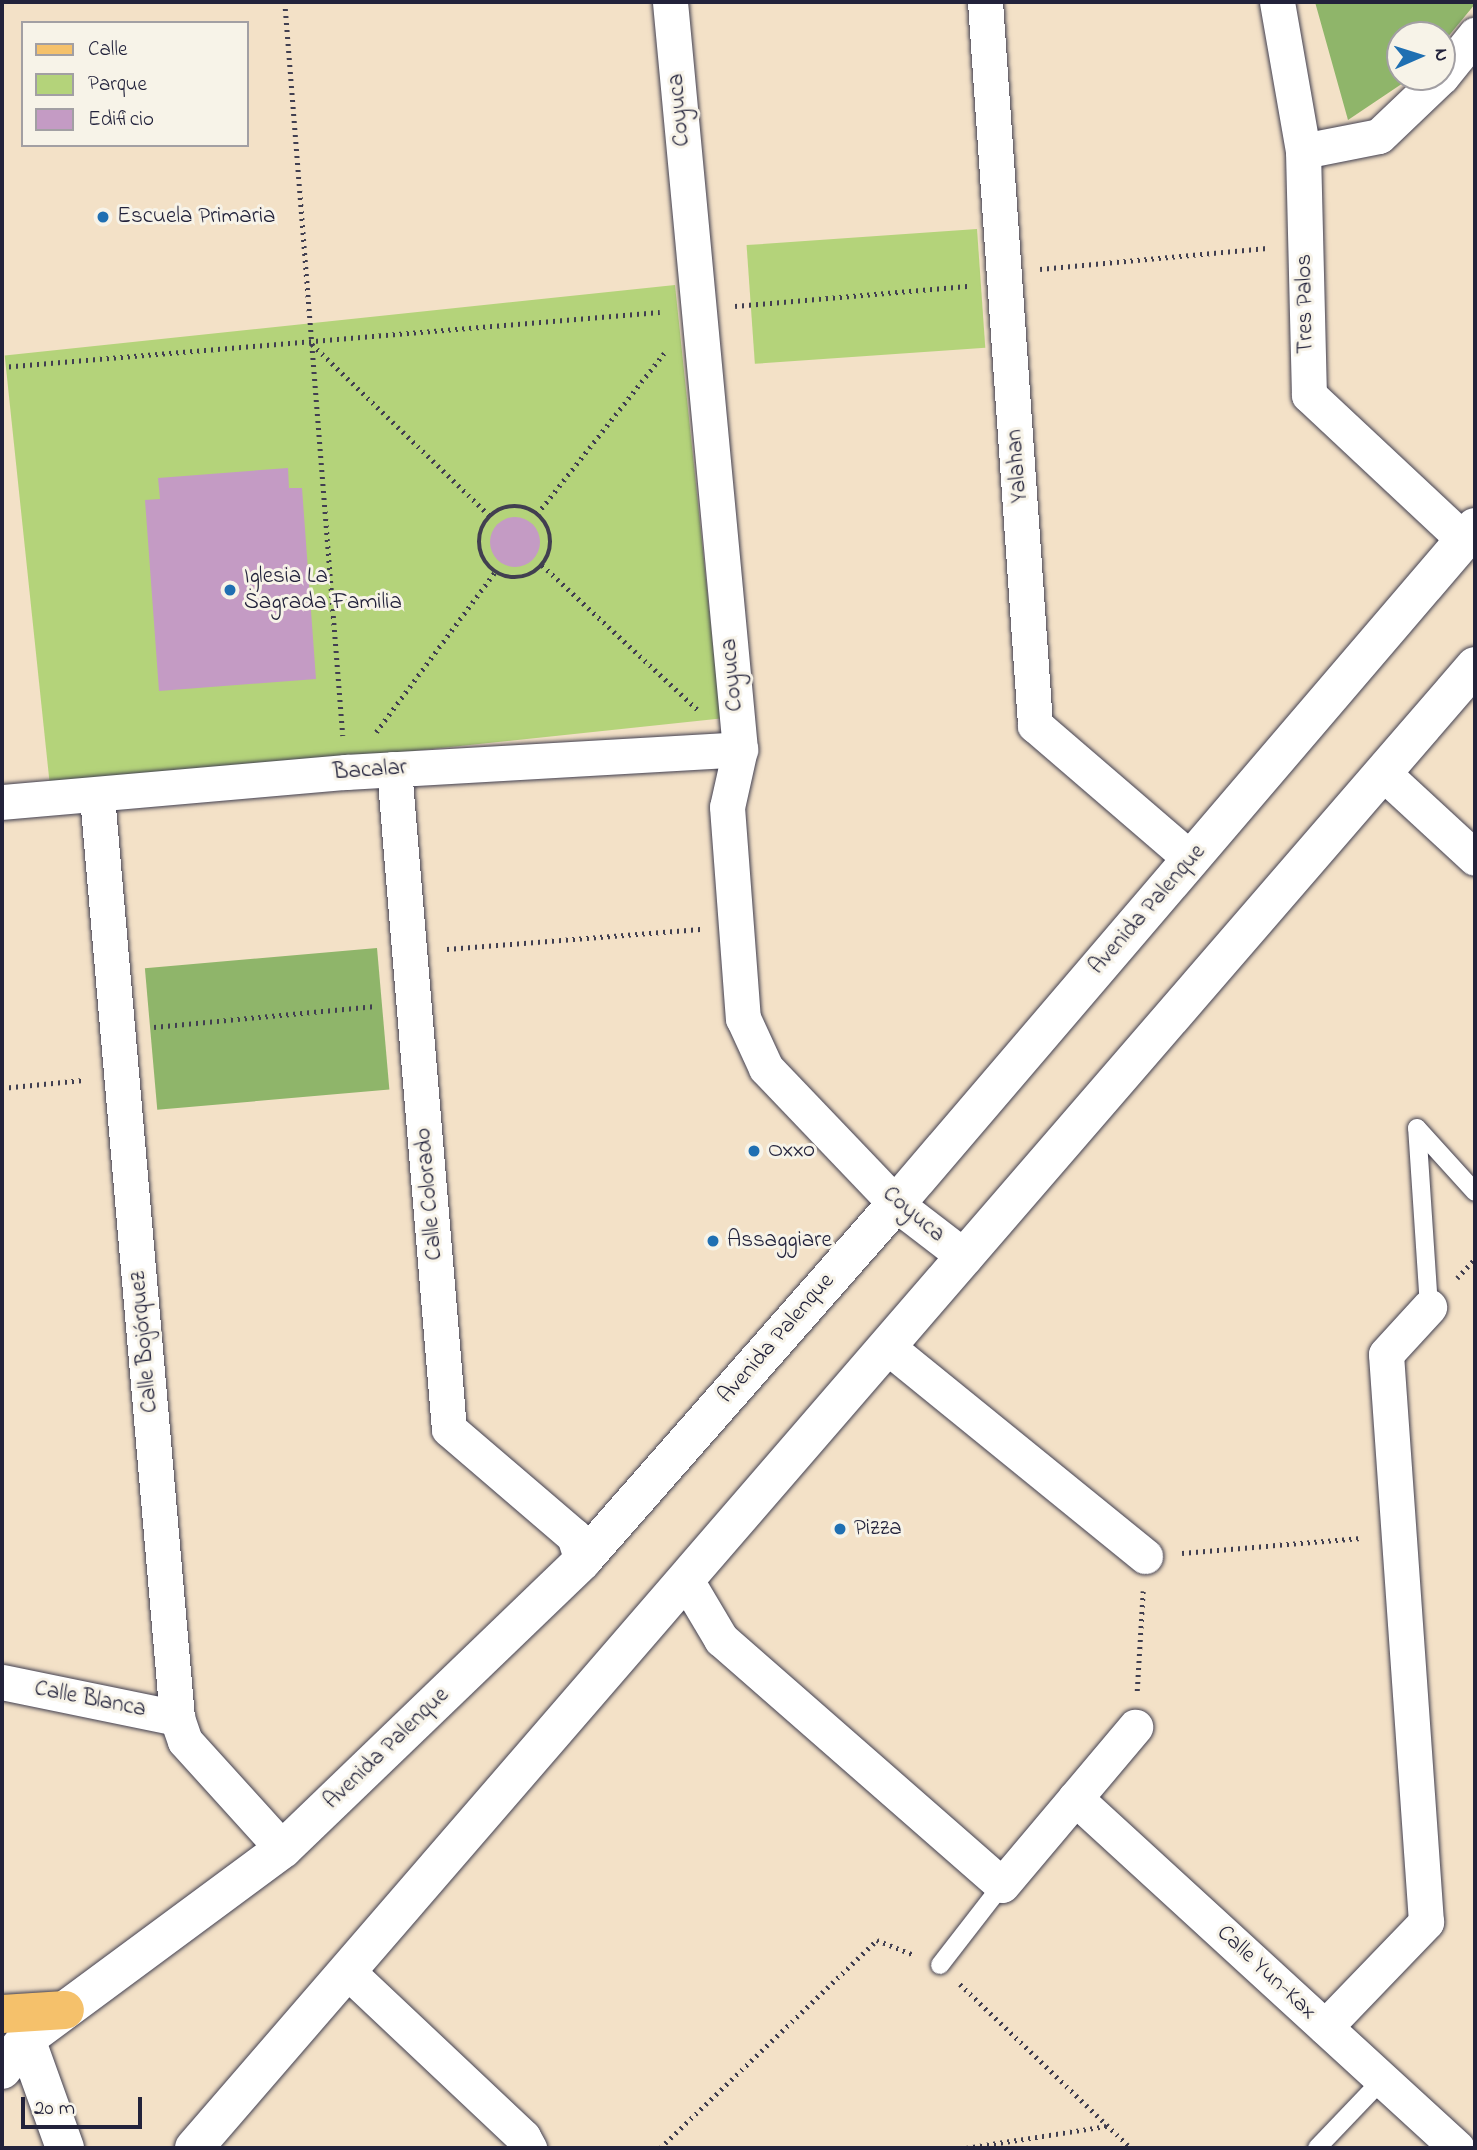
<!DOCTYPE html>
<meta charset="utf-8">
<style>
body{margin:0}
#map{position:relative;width:1477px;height:2150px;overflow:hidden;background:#f3e1c7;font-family:"Indie Flower",sans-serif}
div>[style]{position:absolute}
.green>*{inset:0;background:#b4d37a;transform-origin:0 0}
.forest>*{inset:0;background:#8fb56a;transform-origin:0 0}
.building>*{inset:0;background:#c49bc4}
.round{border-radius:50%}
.path>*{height:4.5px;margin-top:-2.25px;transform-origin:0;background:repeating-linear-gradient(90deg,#413f50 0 2px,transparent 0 7px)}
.path>.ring{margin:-2.25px;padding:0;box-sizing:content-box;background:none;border:4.5px solid #413f50;border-radius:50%}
.roads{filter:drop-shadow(0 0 2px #413f50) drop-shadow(0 0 2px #413f50)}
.service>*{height:18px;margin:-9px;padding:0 9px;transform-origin:9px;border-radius:9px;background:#fff}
.minor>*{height:35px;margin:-17.5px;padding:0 17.5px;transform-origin:17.5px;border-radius:17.5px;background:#fff}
.tertiary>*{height:38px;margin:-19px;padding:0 19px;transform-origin:19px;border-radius:19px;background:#fff}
.primary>*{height:38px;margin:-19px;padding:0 19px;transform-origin:19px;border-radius:19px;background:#f5c16b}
.dots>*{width:19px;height:19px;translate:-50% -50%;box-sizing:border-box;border:4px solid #f7f3e8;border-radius:50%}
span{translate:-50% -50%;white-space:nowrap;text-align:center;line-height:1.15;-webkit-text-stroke:6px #f7f3e8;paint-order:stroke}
.street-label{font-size:23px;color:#22223b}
.poi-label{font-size:23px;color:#22223b}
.left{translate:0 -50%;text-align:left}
.frame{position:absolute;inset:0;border:4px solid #22223b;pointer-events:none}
.legend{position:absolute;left:21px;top:21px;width:228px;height:126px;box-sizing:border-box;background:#f7f3e8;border:2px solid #a29fa3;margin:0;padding:9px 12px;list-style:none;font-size:21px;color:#22223b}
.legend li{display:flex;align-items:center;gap:14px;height:35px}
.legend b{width:35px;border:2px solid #a29fa3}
.north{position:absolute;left:1386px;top:21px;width:70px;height:70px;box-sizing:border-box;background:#f7f3e8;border:2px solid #a29fa3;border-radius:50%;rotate:87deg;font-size:19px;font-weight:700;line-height:28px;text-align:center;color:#22223b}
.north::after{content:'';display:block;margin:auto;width:24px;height:32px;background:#1f6fb2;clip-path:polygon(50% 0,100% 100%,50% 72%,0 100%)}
.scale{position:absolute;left:21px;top:2097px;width:121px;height:32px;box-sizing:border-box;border:4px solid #22223b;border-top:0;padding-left:9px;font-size:21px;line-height:24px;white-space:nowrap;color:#22223b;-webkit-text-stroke:5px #f7f3e8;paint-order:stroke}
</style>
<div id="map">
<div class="green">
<i style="left:977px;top:229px;width:119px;height:231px;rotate:86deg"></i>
<i style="left:675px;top:285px;width:436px;height:674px;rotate:84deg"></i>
</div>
<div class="forest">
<i style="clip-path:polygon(1315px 2px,1475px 2px,1475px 4px,1442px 44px,1442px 35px,1400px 35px,1400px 77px,1412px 77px,1348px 120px)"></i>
<i style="left:377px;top:948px;width:142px;height:233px;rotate:85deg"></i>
</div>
<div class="building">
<i style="clip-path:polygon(288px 468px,289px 488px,302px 488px,316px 679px,159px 691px,145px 500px,160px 499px,158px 478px)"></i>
<i class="round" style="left:490px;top:517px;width:50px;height:50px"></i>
</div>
<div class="path">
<i style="left:285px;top:2px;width:736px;rotate:85.48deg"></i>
<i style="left:1040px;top:269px;width:228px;rotate:-5.3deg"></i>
<i style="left:735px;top:306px;width:233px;rotate:-4.9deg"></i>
<i style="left:312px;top:344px;width:249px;rotate:44deg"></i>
<i style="left:2px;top:367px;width:660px;rotate:-4.78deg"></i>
<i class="ring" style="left:479px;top:506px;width:67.5px;height:67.5px"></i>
<i style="left:537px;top:514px;width:205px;rotate:-51.7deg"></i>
<i style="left:542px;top:565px;width:213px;rotate:42.9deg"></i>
<i style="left:376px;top:732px;width:199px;rotate:-53.4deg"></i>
<i style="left:447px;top:949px;width:254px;rotate:-4.5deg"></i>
<i style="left:154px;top:1027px;width:223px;rotate:-5.4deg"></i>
<i style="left:2px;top:1088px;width:82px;rotate:-5.6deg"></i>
<i style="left:1457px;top:1278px;width:26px;rotate:-47deg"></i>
<i style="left:1182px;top:1553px;width:180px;rotate:-4.8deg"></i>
<i style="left:1137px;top:1691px;width:100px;rotate:-86.6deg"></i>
<i style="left:960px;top:1984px;width:237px;rotate:43.8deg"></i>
<i style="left:660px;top:2148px;width:301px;rotate:-43.8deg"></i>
<i style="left:877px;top:1940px;width:38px;rotate:22deg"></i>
<i style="left:966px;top:2148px;width:143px;rotate:-8.9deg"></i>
</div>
<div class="roads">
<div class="service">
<i style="left:1429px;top:1307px;width:179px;rotate:-93.8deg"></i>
<i style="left:1417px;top:1128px;width:86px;rotate:47.8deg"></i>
<i style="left:940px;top:1965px;width:101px;rotate:-52.2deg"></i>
<i style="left:1317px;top:2148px;width:94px;rotate:-46.3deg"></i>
</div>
<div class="minor">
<i style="left:670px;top:2px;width:750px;rotate:84.65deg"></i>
<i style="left:740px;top:749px;width:59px;rotate:102.6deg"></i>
<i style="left:727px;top:807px;width:212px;rotate:85.7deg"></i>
<i style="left:743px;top:1018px;width:55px;rotate:65.3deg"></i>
<i style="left:766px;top:1068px;width:188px;rotate:46.3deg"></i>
<i style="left:896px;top:1204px;width:87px;rotate:37.5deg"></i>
<i style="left:985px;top:2px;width:725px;rotate:86.04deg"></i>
<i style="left:1035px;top:725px;width:206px;rotate:40.7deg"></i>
<i style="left:1277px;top:2px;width:151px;rotate:80.1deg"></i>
<i style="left:1303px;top:151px;width:244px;rotate:88.6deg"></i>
<i style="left:1309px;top:395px;width:212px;rotate:43.1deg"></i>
<i style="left:1442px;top:76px;width:53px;rotate:-51.2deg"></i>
<i style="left:1303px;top:151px;width:77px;rotate:-11.2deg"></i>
<i style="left:1379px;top:136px;width:86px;rotate:-43.6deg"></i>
<i style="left:394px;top:769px;width:662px;rotate:85.24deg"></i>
<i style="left:449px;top:1429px;width:165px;rotate:40.6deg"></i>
<i style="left:574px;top:1536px;width:26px;rotate:72deg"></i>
<i style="left:1383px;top:773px;width:125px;rotate:42.7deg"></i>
<i style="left:97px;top:796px;width:925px;rotate:85.04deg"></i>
<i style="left:177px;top:1718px;width:24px;rotate:71deg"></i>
<i style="left:185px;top:1741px;width:146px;rotate:47.8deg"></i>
<i style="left:2px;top:802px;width:345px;rotate:-5deg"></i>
<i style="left:346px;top:772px;width:395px;rotate:-3.3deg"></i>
<i style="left:889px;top:1348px;width:330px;rotate:39.1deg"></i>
<i style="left:686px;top:1580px;width:69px;rotate:59.3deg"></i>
<i style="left:721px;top:1639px;width:373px;rotate:41.2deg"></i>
<i style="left:1002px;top:1885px;width:207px;rotate:-49.9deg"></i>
<i style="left:2px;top:1682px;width:179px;rotate:11.6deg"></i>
<i style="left:1075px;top:1798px;width:518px;rotate:42.5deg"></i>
<i style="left:347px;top:1971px;width:242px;rotate:43.3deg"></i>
<i style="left:523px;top:2137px;width:13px;rotate:61deg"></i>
<i style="left:1325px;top:2027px;width:146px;rotate:-46.1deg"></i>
<i style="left:1426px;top:1922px;width:569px;rotate:-94.03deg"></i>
<i style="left:1386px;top:1354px;width:64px;rotate:-47.5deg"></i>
</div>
<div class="tertiary">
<i style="left:26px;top:2039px;width:116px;rotate:70.3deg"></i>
<i style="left:2px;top:2070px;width:39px;rotate:-52deg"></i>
<i style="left:26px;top:2039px;width:320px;rotate:-36.5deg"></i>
<i style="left:283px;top:1849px;width:415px;rotate:-43.9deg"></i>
<i style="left:582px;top:1561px;width:475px;rotate:-48.7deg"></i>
<i style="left:896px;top:1204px;width:891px;rotate:-49.46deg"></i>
<i style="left:194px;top:2148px;width:1959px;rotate:-49.16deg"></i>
</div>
<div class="primary">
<i style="left:2px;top:2014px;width:63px;rotate:-3.6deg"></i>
</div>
</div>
<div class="dots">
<i style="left:103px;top:217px;background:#1f6fb2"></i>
<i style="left:230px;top:590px;background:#1f6fb2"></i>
<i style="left:754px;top:1151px;background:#1f6fb2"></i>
<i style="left:713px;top:1241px;background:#1f6fb2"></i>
<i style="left:840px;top:1529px;background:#1f6fb2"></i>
</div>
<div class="street-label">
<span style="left:680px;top:110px;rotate:-95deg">Coyuca</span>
<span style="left:1306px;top:304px;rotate:-91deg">Tres Palos</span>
<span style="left:1018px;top:466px;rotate:-94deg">Yalahan</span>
<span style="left:733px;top:675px;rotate:-95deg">Coyuca</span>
<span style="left:370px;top:771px;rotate:-4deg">Bacalar</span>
<span style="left:1148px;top:910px;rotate:-49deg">Avenida Palenque</span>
<span style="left:430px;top:1194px;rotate:-95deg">Calle Colorado</span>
<span style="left:913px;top:1215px;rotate:40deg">Coyuca</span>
<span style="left:777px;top:1339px;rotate:-49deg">Avenida Palenque</span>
<span style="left:145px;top:1342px;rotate:-95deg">Calle Bojórquez</span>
<span style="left:90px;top:1700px;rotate:11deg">Calle Blanca</span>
<span style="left:387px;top:1749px;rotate:-44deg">Avenida Palenque</span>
<span style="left:1266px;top:1973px;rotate:43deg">Calle Yun-Kax</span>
</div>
<div class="poi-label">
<span class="left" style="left:117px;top:217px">Escuela Primaria</span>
<span class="left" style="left:244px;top:590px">Iglesia La<br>Sagrada Familia</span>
<span class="left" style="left:768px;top:1151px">Oxxo</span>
<span class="left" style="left:727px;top:1241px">Assaggiare</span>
<span class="left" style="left:854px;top:1529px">Pizza</span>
</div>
<div class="frame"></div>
<ul class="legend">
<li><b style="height:9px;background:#f5c16b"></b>Calle</li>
<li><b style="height:19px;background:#b4d37a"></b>Parque</li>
<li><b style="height:19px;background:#c49bc4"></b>Edificio</li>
</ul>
<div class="north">N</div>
<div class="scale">20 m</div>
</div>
